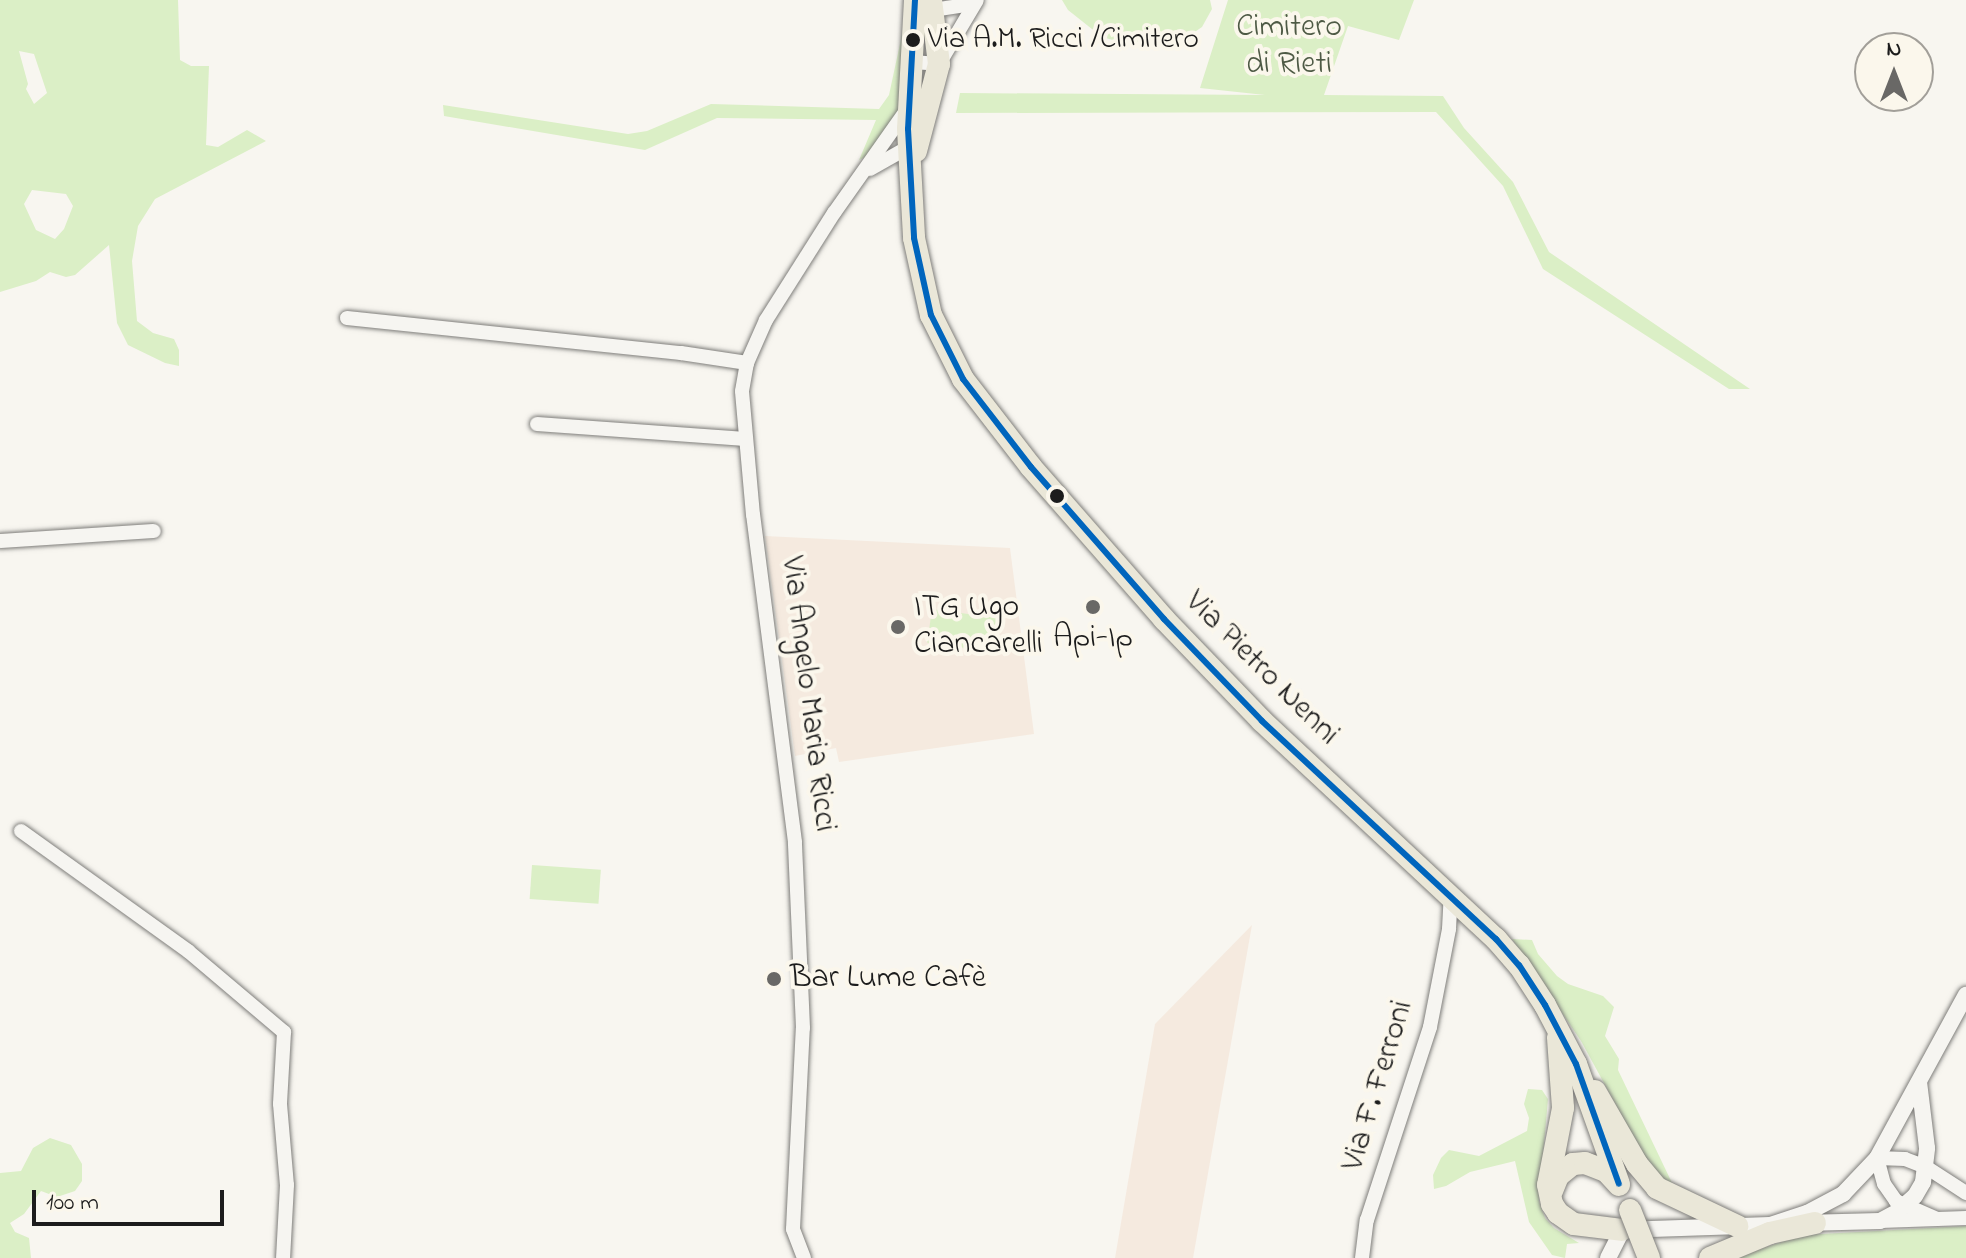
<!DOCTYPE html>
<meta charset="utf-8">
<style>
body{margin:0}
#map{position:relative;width:1966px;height:1258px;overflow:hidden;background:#f8f6f0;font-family:"Indie Flower",sans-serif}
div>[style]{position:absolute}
.built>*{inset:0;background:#f5eadf}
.green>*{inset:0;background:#dbefc6;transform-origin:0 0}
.roads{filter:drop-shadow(0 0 2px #7f7e7b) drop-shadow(0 0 2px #7f7e7b)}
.minor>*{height:14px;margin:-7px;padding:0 7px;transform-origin:7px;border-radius:7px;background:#f6f5f1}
.tertiary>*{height:16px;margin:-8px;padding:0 8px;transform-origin:8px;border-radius:8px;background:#f6f5f1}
.primary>*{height:22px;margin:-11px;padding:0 11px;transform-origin:11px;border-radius:11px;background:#eae7d8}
.bridges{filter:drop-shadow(0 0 2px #7f7e7b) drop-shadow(0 0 2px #7f7e7b)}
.primary-bridge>*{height:22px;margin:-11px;padding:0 11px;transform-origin:11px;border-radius:11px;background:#eae7d8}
.bus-1>*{height:6px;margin:-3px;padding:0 3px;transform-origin:3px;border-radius:3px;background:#0065bd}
.dots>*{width:22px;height:22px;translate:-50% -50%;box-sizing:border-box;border:4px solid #fbf7ec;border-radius:50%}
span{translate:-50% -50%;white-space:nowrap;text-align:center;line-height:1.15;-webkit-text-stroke:8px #fbf7ec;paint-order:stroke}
.bus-label{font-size:30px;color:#1c1c1c}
.left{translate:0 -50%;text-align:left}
.park-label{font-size:32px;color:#4e5a45}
.poi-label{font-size:32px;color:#1c1c1c}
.street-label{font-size:32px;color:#1c1c1c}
.north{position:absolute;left:1854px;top:32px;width:80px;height:80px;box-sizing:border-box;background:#fbf7ec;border:2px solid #a29f99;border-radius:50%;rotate:0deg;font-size:22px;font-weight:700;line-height:32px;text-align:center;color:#1c1c1c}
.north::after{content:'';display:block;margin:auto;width:28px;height:36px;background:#696866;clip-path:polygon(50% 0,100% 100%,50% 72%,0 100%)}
.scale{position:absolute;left:32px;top:1190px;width:192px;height:36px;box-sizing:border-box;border:4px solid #1c1c1c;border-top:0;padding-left:10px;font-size:24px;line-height:28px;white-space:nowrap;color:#1c1c1c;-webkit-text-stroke:6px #fbf7ec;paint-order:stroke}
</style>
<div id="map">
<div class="built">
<i style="clip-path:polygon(765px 536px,1010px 548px,1034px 734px,839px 762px,836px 748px,795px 756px)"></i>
<i style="clip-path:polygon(1252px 925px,1193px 1258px,1115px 1258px,1155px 1024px)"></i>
</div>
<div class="green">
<i style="clip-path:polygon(evenodd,0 0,178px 0,180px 60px,191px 66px,209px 66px,206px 145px,218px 147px,247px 130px,266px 141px,155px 199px,138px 226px,132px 261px,137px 321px,153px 333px,174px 339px,179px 350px,179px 366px,165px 363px,128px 345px,117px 323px,109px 245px,75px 275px,66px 277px,50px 272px,36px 281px,0 292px,0 0,19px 51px,34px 54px,47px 93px,34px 104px,26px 89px,28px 84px,19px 51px,0 0,32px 190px,66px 194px,73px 206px,64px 229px,55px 239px,36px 230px,24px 204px,32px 190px)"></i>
<i style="clip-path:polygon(1062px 0,1210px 0,1212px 9px,1202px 27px,1183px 40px,1161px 47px,1131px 45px,1102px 37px,1068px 10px)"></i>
<i style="clip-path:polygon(1228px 0,1414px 0,1399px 40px,1348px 26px,1324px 95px,1443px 96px,1464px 128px,1513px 182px,1549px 252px,1750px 389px,1729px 389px,1543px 269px,1503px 186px,1436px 112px,956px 113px,960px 93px,1265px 95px,1200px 88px)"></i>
<i style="clip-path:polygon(904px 25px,903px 112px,881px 150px,859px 160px,876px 120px,717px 118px,645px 150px,444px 116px,443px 105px,628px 134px,647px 131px,711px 104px,879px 109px,889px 95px)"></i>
<i style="left:932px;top:609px;width:69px;height:34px;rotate:8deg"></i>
<i style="left:532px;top:865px;width:69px;height:34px;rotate:4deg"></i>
<i style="clip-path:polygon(1512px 939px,1532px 940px,1538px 954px,1557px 976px,1568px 984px,1603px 996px,1614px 1007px,1605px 1036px,1619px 1059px,1618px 1070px,1673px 1185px,1653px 1173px,1581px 1041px)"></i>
<i style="clip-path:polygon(1528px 1089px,1542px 1090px,1548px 1099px,1539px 1201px,1545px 1218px,1554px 1228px,1579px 1243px,1567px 1244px,1565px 1258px,1552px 1255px,1529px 1222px,1515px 1161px,1470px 1172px,1446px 1186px,1434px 1189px,1433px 1175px,1441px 1158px,1449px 1150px,1479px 1156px,1527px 1131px,1529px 1118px,1524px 1104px)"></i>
<i style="clip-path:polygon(50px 1138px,71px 1145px,82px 1164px,82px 1181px,75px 1191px,57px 1197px,41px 1191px,24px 1214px,10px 1223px,15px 1232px,29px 1238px,31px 1258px,0 1258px,0 1173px,21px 1171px,33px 1148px)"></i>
<i style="clip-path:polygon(1966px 1226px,1966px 1258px,1732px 1258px,1803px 1235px)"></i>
</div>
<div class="roads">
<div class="minor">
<i style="left:926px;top:11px;width:48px;rotate:-8.5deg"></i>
<i style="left:912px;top:62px;width:27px;rotate:4deg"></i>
<i style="left:939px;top:64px;width:74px;rotate:-59.3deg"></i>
<i style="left:870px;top:169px;width:51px;rotate:-29.6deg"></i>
<i style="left:347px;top:318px;width:336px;rotate:6deg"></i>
<i style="left:681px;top:353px;width:67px;rotate:8.6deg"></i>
<i style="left:537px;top:424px;width:209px;rotate:4.1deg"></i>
<i style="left:0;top:541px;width:154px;rotate:-3.7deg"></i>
<i style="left:21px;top:831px;width:206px;rotate:35.7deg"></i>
<i style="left:188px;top:951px;width:126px;rotate:40.2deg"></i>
<i style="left:284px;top:1032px;width:72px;rotate:93.2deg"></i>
<i style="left:280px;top:1104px;width:81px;rotate:85.1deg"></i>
<i style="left:287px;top:1185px;width:73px;rotate:93.1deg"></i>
<i style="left:1937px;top:1219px;width:45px;rotate:-156.3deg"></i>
<i style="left:1896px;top:1201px;width:21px;rotate:-125deg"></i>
<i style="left:1884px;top:1184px;width:27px;rotate:-105deg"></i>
<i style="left:1877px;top:1158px;width:28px;rotate:2deg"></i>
<i style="left:1905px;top:1159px;width:22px;rotate:21deg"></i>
<i style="left:1926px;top:1167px;width:48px;rotate:33deg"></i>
<i style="left:1880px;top:1221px;width:86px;rotate:-2deg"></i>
<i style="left:804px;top:1258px;width:31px;rotate:-111deg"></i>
<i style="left:793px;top:1229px;width:201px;rotate:-87.2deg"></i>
<i style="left:803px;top:1028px;width:186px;rotate:-92.5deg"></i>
<i style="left:795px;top:842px;width:330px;rotate:-97.3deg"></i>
<i style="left:753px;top:515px;width:124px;rotate:-95.1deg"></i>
<i style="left:742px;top:391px;width:28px;rotate:-80deg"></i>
<i style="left:747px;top:363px;width:47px;rotate:-66.2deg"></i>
<i style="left:766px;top:320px;width:127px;rotate:-57.6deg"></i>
<i style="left:834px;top:213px;width:125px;rotate:-54.8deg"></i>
<i style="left:1362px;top:1258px;width:38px;rotate:-83deg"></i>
<i style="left:1367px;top:1220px;width:203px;rotate:-71.9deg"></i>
<i style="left:1430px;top:1027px;width:100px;rotate:-79deg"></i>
<i style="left:1449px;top:929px;width:33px;rotate:-87deg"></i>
</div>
<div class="tertiary">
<i style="left:1804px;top:1223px;width:76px;rotate:-1.5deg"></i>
<i style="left:1880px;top:1221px;width:19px;rotate:-28deg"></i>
<i style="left:1897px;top:1212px;width:24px;rotate:-42deg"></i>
<i style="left:1915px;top:1196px;width:16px;rotate:-60deg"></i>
<i style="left:1923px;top:1182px;width:34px;rotate:-83deg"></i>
<i style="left:1927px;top:1148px;width:66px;rotate:-96.9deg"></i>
<i style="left:1608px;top:1258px;width:31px;rotate:-63deg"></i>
<i style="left:1622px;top:1230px;width:148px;rotate:-1.9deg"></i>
<i style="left:1770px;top:1225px;width:39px;rotate:-18deg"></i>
<i style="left:1807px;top:1213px;width:41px;rotate:-27.8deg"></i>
<i style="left:1843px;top:1194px;width:50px;rotate:-46.6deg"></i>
<i style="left:1877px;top:1158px;width:186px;rotate:-61.4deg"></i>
</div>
<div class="primary">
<i style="left:915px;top:0;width:129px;rotate:93.1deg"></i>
<i style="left:908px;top:129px;width:109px;rotate:86.8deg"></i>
<i style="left:914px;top:238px;width:79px;rotate:77.6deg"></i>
<i style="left:931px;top:315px;width:72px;rotate:63.4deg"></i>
<i style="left:963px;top:379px;width:111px;rotate:52.3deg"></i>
<i style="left:1031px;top:467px;width:202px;rotate:48.8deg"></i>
<i style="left:1164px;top:619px;width:141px;rotate:46.1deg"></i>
<i style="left:1262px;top:721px;width:320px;rotate:43deg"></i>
<i style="left:1496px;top:939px;width:35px;rotate:49deg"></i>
<i style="left:1519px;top:965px;width:48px;rotate:57deg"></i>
<i style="left:1545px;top:1005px;width:67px;rotate:62.3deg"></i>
<i style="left:1576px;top:1064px;width:127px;rotate:70.3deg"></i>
<i style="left:916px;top:151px;width:90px;rotate:-75.2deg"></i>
<i style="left:939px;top:64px;width:64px;rotate:-97.1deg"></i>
<i style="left:1558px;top:1038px;width:70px;rotate:85.9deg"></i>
<i style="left:1563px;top:1108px;width:78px;rotate:101deg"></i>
<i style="left:1548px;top:1185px;width:19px;rotate:78deg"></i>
<i style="left:1552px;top:1204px;width:11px;rotate:56deg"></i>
<i style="left:1558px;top:1213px;width:19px;rotate:35deg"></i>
<i style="left:1574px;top:1224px;width:48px;rotate:7.1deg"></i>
<i style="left:1595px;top:1091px;width:84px;rotate:60.1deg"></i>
<i style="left:1637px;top:1164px;width:31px;rotate:50deg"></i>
<i style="left:1657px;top:1188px;width:89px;rotate:25.4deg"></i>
<i style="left:1552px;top:1191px;width:16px;rotate:-68deg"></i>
<i style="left:1558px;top:1176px;width:19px;rotate:-39deg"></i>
<i style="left:1573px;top:1164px;width:12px;rotate:-5deg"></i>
<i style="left:1585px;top:1163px;width:22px;rotate:21deg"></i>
<i style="left:1606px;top:1171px;width:19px;rotate:47deg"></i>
<i style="left:1710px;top:1258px;width:65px;rotate:-22.6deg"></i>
<i style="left:1770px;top:1233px;width:46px;rotate:-12.5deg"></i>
</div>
</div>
<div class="bridges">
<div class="primary-bridge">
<i style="left:1630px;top:1210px;width:52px;rotate:68.4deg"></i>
</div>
</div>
<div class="bus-1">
<i style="left:915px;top:0;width:129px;rotate:93.1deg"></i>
<i style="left:908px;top:129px;width:109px;rotate:86.8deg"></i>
<i style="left:914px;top:238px;width:79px;rotate:77.6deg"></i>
<i style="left:931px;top:315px;width:72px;rotate:63.4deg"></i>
<i style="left:963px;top:379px;width:111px;rotate:52.3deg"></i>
<i style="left:1031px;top:467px;width:202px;rotate:48.8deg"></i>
<i style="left:1164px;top:619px;width:141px;rotate:46.1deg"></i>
<i style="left:1262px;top:721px;width:320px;rotate:43deg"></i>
<i style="left:1496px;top:939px;width:35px;rotate:49deg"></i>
<i style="left:1519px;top:965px;width:48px;rotate:57deg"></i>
<i style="left:1545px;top:1005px;width:67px;rotate:62.3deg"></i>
<i style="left:1576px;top:1064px;width:127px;rotate:70.3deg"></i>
</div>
<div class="dots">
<i style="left:913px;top:40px;background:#1c1c1c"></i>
<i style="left:1057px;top:496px;background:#1c1c1c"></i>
<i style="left:1093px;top:607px;background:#696866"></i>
<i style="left:898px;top:627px;background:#696866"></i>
<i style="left:774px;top:979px;background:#696866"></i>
</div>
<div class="bus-label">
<span class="left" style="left:928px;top:40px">Via A.M. Ricci /Cimitero</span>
</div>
<div class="park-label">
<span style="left:1289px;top:47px">Cimitero<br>di Rieti</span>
</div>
<div class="poi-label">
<span class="left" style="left:914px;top:627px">ITG Ugo<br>Ciancarelli</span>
<span style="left:1093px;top:639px">Api-Ip</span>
<span class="left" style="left:790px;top:979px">Bar Lume Cafè</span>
</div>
<div class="street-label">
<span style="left:1261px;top:669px;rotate:45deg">Via Pietro Nenni</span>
<span style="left:807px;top:694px;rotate:83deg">Via Angelo Maria Ricci</span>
<span style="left:1379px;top:1086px;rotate:-73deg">Via F. Ferroni</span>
</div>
<div class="north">N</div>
<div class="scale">100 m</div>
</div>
